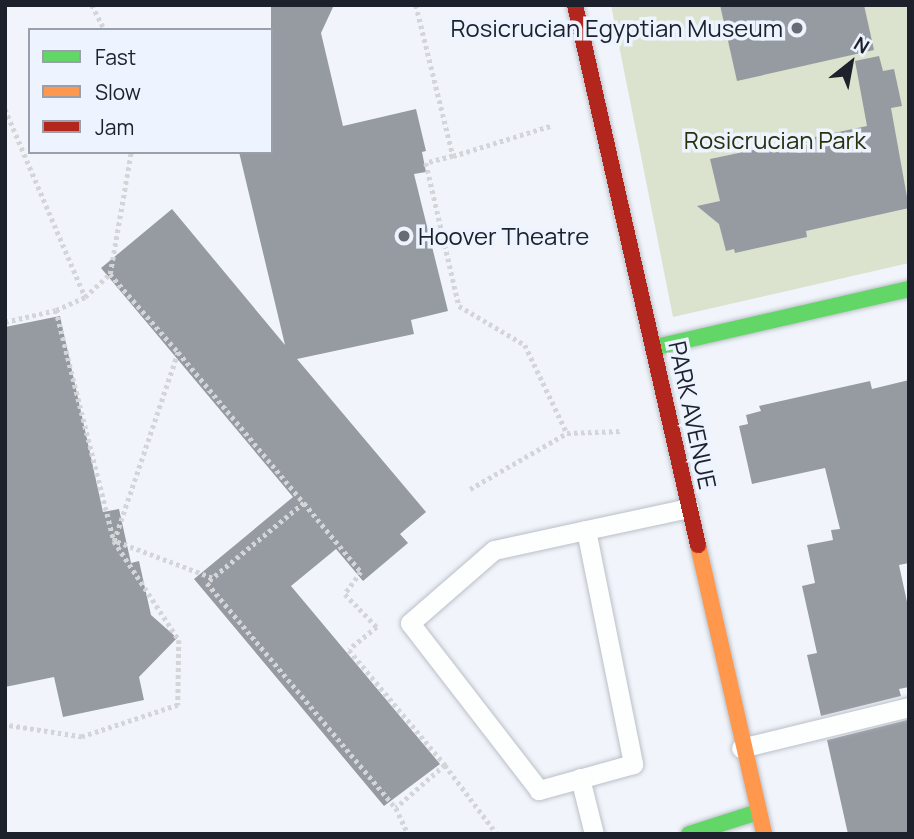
<!DOCTYPE html>
<style>
body{margin:0}
#map{position:relative;width:914px;height:839px;overflow:hidden;background:#f1f5fb;font-family:Manrope,sans-serif}
div>[style]{position:absolute}
.green>*{inset:0;background:#dbe2cd}
.building>*{inset:0;background:#969ba2}
.path>*{height:4.5px;margin-top:-2.25px;transform-origin:0;background:repeating-linear-gradient(90deg,#d3d5d8 0 3.5px,transparent 0 7px)}
.roads{filter:drop-shadow(0 0 2px #bbbfc7) drop-shadow(0 0 2px #bbbfc7)}
.lane>*{height:19px;margin:-9.5px;padding:0 9.5px;transform-origin:9.5px;border-radius:9.5px;background:#fdfefe}
.fast>*{height:16px;margin:-8px;padding:0 8px;transform-origin:8px;border-radius:8px;background:#63d668}
.slow>*{height:16px;margin:-8px;padding:0 8px;transform-origin:8px;border-radius:8px;background:#ff974d}
.jam>*{height:16px;margin:-8px;padding:0 8px;transform-origin:8px;border-radius:8px;background:#b3261e}
.dots>*{width:19px;height:19px;translate:-50% -50%;box-sizing:border-box;border:4px solid #edf4ff;border-radius:50%}
span{translate:-50% -50%;white-space:nowrap;text-align:center;line-height:1.15;-webkit-text-stroke:7px #edf4ff;paint-order:stroke}
.poi-label{font-size:24px;color:#1c212b}
.right{translate:-100% -50%;text-align:right}
.left{translate:0 -50%;text-align:left}
.park-label{font-size:24px;color:#2a300a}
.street-label{font-size:24px;color:#1c212b}
.frame{position:absolute;inset:0;border:7px solid #1c212b;pointer-events:none}
.legend{position:absolute;left:28px;top:28px;width:245px;height:126px;box-sizing:border-box;background:#edf4ff;border:2px solid #99a0aa;margin:0;padding:9px 12px;list-style:none;font-size:21px;color:#1c212b}
.legend li{display:flex;align-items:center;gap:14px;height:35px}
.legend b{width:35px;border:2px solid #99a0aa}
.north{position:absolute;left:816px;top:28px;width:70px;height:70px;-webkit-text-stroke:5px #edf4ff;paint-order:stroke;rotate:31deg;font-size:19px;font-weight:700;line-height:28px;text-align:center;color:#1c212b}
.north::after{content:'';display:block;margin:auto;width:24px;height:32px;background:#1c212b;clip-path:polygon(50% 0,100% 100%,50% 72%,0 100%)}
</style>
<div id="map">
<div class="green">
<i style="clip-path:polygon(611px 5px,909px 5px,909px 263px,673px 317px)"></i>
</div>
<div class="building">
<i style="clip-path:polygon(271px 5px,334px 5px,321px 33px,343px 126px,416px 109px,426px 151px,422px 152px,426px 172px,414px 174px,448px 311px,411px 320px,414px 334px,297px 359px,426px 512px,400px 534px,408px 543px,363px 581px,336px 549px,291px 586px,440px 764px,384px 806px,194px 579px,293px 497px,101px 268px,172px 209px,285px 345px,239px 152px,271px 152px)"></i>
<i style="clip-path:polygon(720px 5px,864px 5px,874px 50px,737px 81px)"></i>
<i style="clip-path:polygon(879px 56px,883px 71px,894px 69px,902px 106px,891px 108px,909px 208px,806px 231px,807px 237px,735px 253px,734px 249px,726px 251px,719px 224px,697px 206px,720px 201px,710px 159px,867px 126px,855px 61px)"></i>
<i style="clip-path:polygon(60px 316px,103px 512px,119px 509px,131px 563px,139px 561px,151px 615px,177px 638px,139px 677px,144px 700px,63px 717px,54px 677px,5px 687px,5px 327px)"></i>
<i style="clip-path:polygon(909px 380px,909px 563px,899px 565px,909px 611px,909px 687px,899px 689px,901px 696px,821px 716px,807px 655px,817px 653px,802px 586px,815px 583px,807px 545px,833px 540px,831px 530px,840px 529px,825px 468px,752px 484px,739px 426px,748px 424px,746px 415px,761px 411px,759px 406px,870px 381px,872px 389px)"></i>
<i style="clip-path:polygon(907px 720px,909px 834px,848px 834px,827px 740px)"></i>
</div>
<div class="path">
<i style="left:92px;top:5px;width:28px;rotate:63deg"></i>
<i style="left:416px;top:5px;width:155px;rotate:76.2deg"></i>
<i style="left:453px;top:156px;width:28px;rotate:165deg"></i>
<i style="left:426px;top:163px;width:147px;rotate:77deg"></i>
<i style="left:459px;top:306px;width:77px;rotate:30.6deg"></i>
<i style="left:525px;top:345px;width:98px;rotate:64.5deg"></i>
<i style="left:5px;top:109px;width:204px;rotate:66.9deg"></i>
<i style="left:453px;top:156px;width:102px;rotate:-17.2deg"></i>
<i style="left:110px;top:274px;width:124px;rotate:-80.2deg"></i>
<i style="left:56px;top:310px;width:32px;rotate:-24deg"></i>
<i style="left:85px;top:297px;width:34px;rotate:-43deg"></i>
<i style="left:110px;top:274px;width:103px;rotate:48.9deg"></i>
<i style="left:5px;top:322px;width:52px;rotate:-13.2deg"></i>
<i style="left:56px;top:310px;width:238px;rotate:75.9deg"></i>
<i style="left:114px;top:541px;width:118px;rotate:56.7deg"></i>
<i style="left:179px;top:640px;width:65px;rotate:90.9deg"></i>
<i style="left:178px;top:705px;width:101px;rotate:161.6deg"></i>
<i style="left:82px;top:737px;width:78px;rotate:-171.1deg"></i>
<i style="left:470px;top:489px;width:112px;rotate:-30deg"></i>
<i style="left:567px;top:433px;width:55px;rotate:-2.1deg"></i>
<i style="left:304px;top:503px;width:89px;rotate:50.4deg"></i>
<i style="left:361px;top:572px;width:27px;rotate:126deg"></i>
<i style="left:345px;top:594px;width:46px;rotate:45.9deg"></i>
<i style="left:377px;top:627px;width:36px;rotate:141deg"></i>
<i style="left:349px;top:650px;width:150px;rotate:50.1deg"></i>
<i style="left:445px;top:765px;width:65px;rotate:138.7deg"></i>
<i style="left:212px;top:578px;width:105px;rotate:-159.3deg"></i>
<i style="left:114px;top:541px;width:200px;rotate:-71.3deg"></i>
<i style="left:178px;top:352px;width:197px;rotate:50.2deg"></i>
<i style="left:304px;top:503px;width:126px;rotate:140.5deg"></i>
<i style="left:207px;top:583px;width:294px;rotate:50deg"></i>
<i style="left:396px;top:808px;width:29px;rotate:65deg"></i>
<i style="left:445px;top:765px;width:86px;rotate:53deg"></i>
</div>
<div class="roads">
<div class="lane">
<i style="left:586px;top:530px;width:239px;rotate:78.6deg"></i>
<i style="left:633px;top:764px;width:98px;rotate:164.5deg"></i>
<i style="left:539px;top:790px;width:211px;rotate:-127.7deg"></i>
<i style="left:410px;top:623px;width:111px;rotate:-41deg"></i>
<i style="left:494px;top:550px;width:94px;rotate:-12.3deg"></i>
<i style="left:586px;top:530px;width:105px;rotate:-12.1deg"></i>
<i style="left:741px;top:748px;width:173px;rotate:-13.7deg"></i>
<i style="left:580px;top:778px;width:58px;rotate:76deg"></i>
</div>
<div class="fast">
<i style="left:656px;top:347px;width:260px;rotate:-12.9deg"></i>
<i style="left:689px;top:834px;width:72px;rotate:-17.7deg"></i>
</div>
<div class="slow">
<i style="left:698px;top:545px;width:296px;rotate:77.1deg"></i>
</div>
<div class="jam">
<i style="left:575px;top:5px;width:554px;rotate:77.17deg"></i>
</div>
</div>
<div class="dots">
<i style="left:797px;top:28px;background:#676b74"></i>
<i style="left:404px;top:236px;background:#676b74"></i>
</div>
<div class="poi-label">
<span class="right" style="left:783px;top:28px">Rosicrucian Egyptian Museum</span>
<span class="left" style="left:418px;top:236px">Hoover Theatre</span>
</div>
<div class="park-label">
<span style="left:775px;top:140px">Rosicrucian Park</span>
</div>
<div class="street-label">
<span style="left:693px;top:415px;rotate:78deg">PARK AVENUE</span>
</div>
<div class="frame"></div>
<ul class="legend">
<li><b style="height:9px;background:#63d668"></b>Fast</li>
<li><b style="height:9px;background:#ff974d"></b>Slow</li>
<li><b style="height:9px;background:#b3261e"></b>Jam</li>
</ul>
<div class="north">N</div>
</div>
